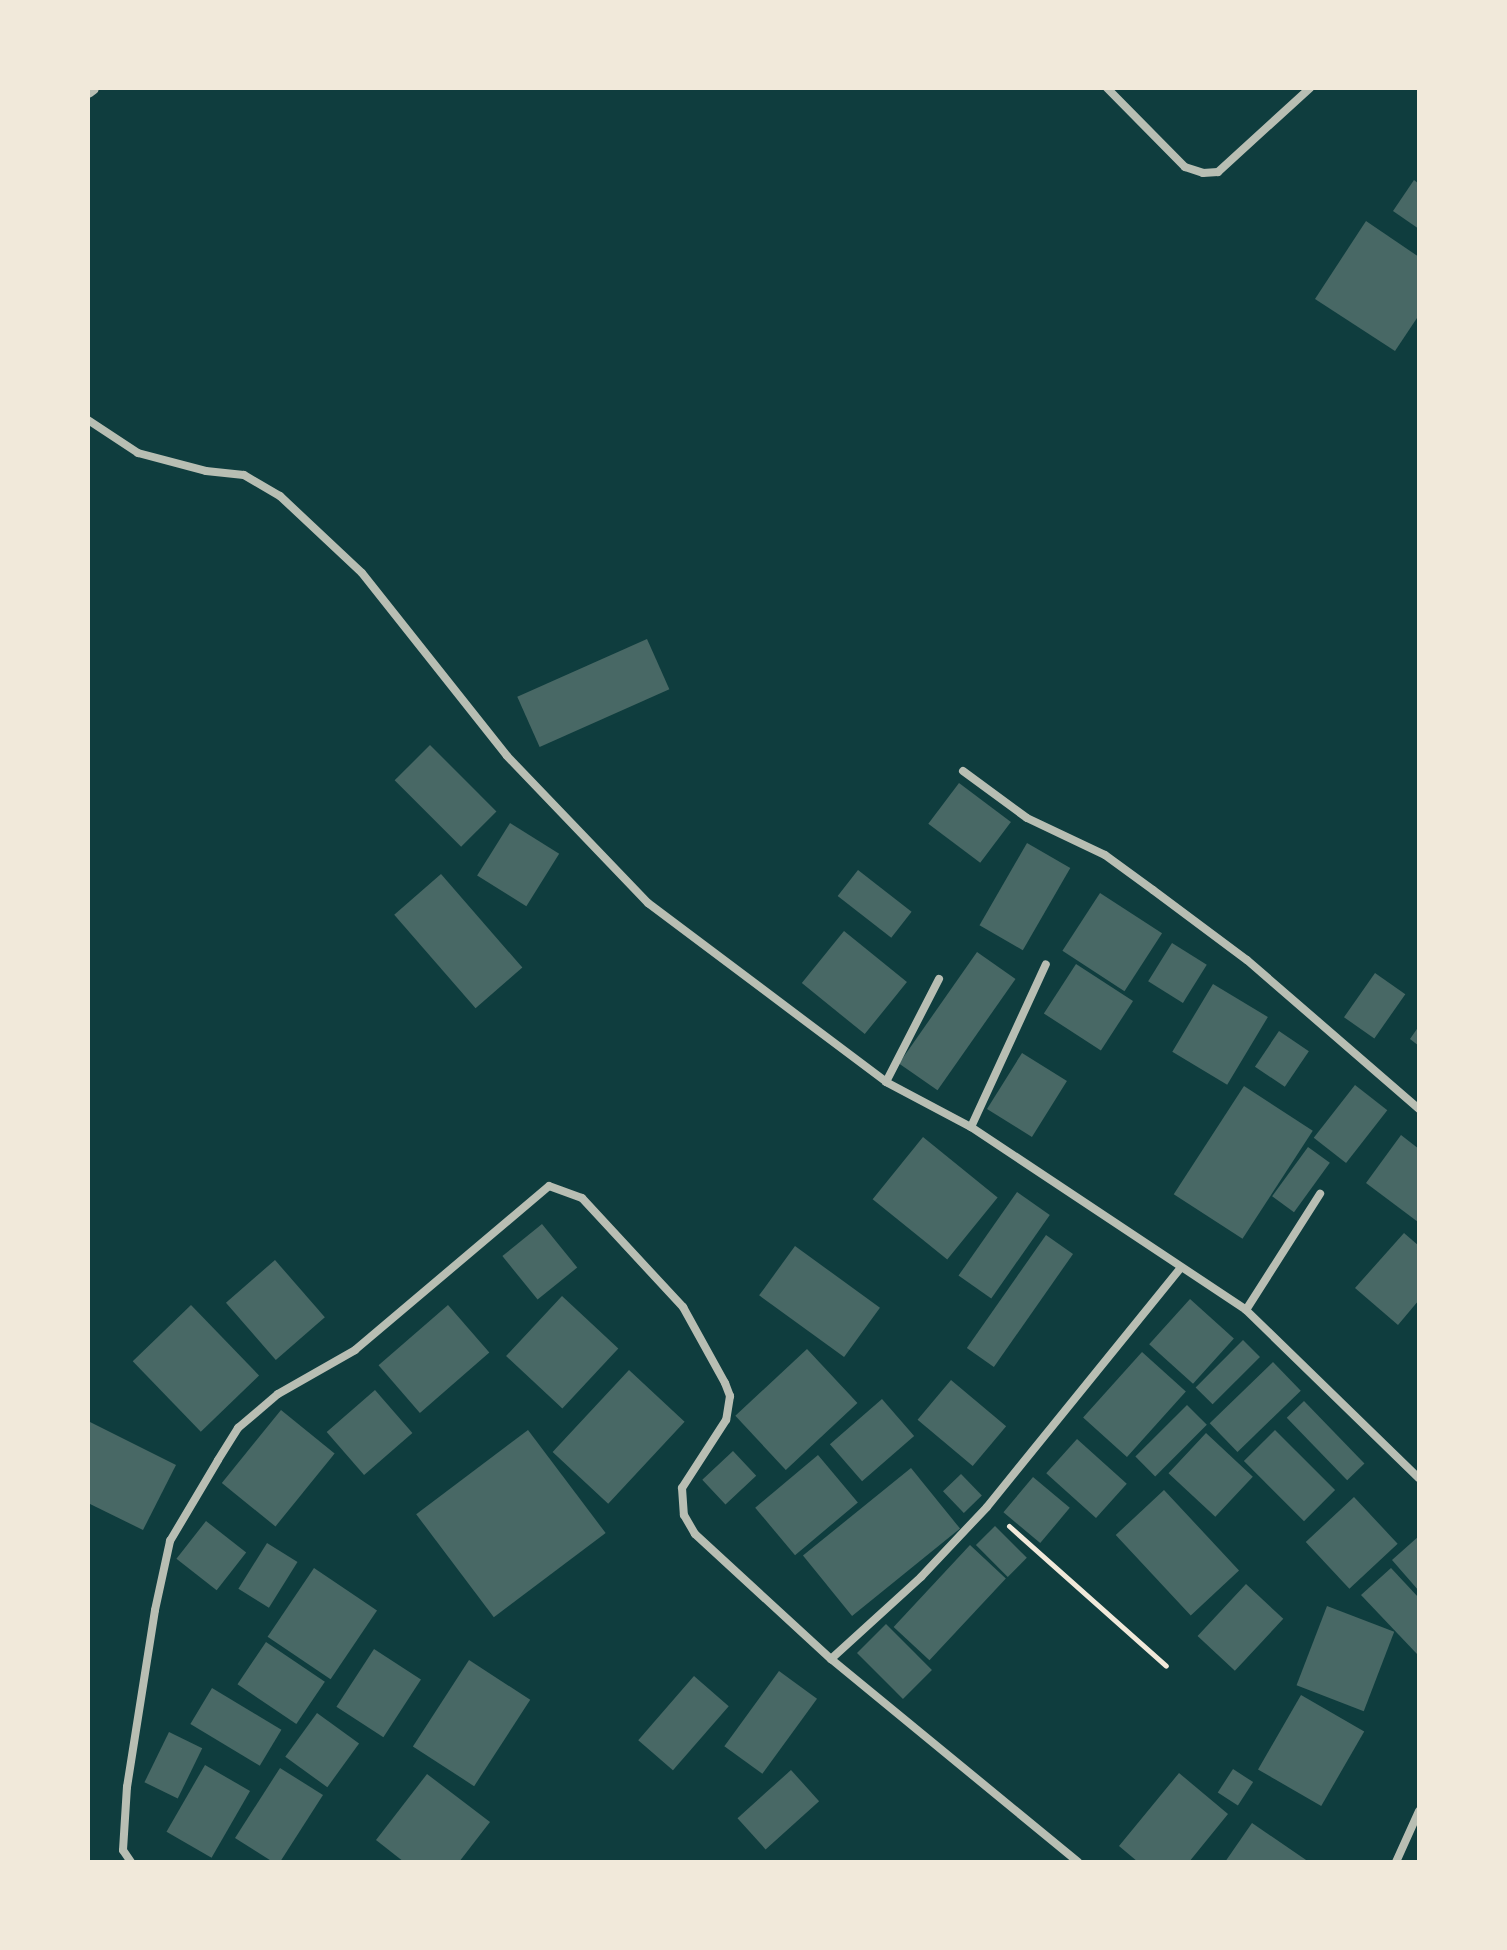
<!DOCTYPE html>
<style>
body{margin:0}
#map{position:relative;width:1507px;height:1950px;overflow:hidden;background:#0f3d3e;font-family:"Alegreya Sans",sans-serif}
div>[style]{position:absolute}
.building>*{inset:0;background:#486865;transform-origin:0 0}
.path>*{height:5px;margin:-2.5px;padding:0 2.5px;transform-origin:2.5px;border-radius:2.5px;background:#f1e9da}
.minor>*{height:8px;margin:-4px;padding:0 4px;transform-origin:4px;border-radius:4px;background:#b8beb3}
.tertiary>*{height:14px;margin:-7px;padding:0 7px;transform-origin:7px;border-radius:7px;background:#b8beb3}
span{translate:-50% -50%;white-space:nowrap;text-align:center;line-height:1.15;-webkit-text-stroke:6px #f1e9da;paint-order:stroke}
.frame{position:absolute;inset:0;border:90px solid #f1e9da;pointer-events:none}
</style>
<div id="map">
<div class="building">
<i style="clip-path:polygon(1414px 180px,1419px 184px,1419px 229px,1393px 211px)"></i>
<i style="clip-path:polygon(1366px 221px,1419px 257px,1419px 315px,1395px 351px,1315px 299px)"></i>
<i style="left:647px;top:639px;width:55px;height:142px;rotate:66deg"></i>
<i style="left:430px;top:745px;width:94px;height:50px;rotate:45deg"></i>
<i style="left:959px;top:783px;width:65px;height:51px;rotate:37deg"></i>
<i style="left:510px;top:823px;width:58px;height:62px;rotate:32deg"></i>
<i style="left:1027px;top:843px;width:50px;height:95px;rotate:30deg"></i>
<i style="left:858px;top:870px;width:68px;height:33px;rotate:38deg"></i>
<i style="left:441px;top:874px;width:124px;height:62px;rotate:49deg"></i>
<i style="left:1100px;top:893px;width:74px;height:69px;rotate:33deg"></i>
<i style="left:844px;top:931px;width:81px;height:67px;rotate:39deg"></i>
<i style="left:1172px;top:943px;width:41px;height:45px;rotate:32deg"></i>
<i style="left:977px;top:952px;width:47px;height:136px;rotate:35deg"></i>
<i style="left:1076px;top:964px;width:68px;height:59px;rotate:33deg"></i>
<i style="left:1375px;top:973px;width:37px;height:54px;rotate:35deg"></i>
<i style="left:1213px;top:984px;width:64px;height:79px;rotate:31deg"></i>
<i style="clip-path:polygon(1419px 1026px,1419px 1046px,1410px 1039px)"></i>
<i style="left:1279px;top:1031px;width:36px;height:43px;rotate:34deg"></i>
<i style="left:1022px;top:1053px;width:53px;height:66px;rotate:32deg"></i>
<i style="left:1355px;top:1085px;width:41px;height:67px;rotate:38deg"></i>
<i style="left:1244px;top:1086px;width:82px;height:129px;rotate:33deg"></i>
<i style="clip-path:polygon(1401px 1135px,1419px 1149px,1418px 1222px,1366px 1183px)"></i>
<i style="left:923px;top:1137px;width:96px;height:80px;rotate:39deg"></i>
<i style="left:1308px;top:1147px;width:27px;height:61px;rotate:36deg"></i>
<i style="left:1017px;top:1192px;width:40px;height:102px;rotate:35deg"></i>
<i style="left:542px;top:1224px;width:56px;height:51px;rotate:51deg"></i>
<i style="clip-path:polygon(1404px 1233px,1419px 1246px,1419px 1300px,1398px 1325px,1355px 1288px)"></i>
<i style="left:1046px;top:1235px;width:33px;height:138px;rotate:35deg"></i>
<i style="left:795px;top:1246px;width:105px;height:61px;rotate:36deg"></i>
<i style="left:275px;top:1260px;width:76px;height:65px;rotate:49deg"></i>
<i style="left:562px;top:1296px;width:77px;height:82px;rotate:43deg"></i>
<i style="left:1190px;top:1299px;width:59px;height:61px;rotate:42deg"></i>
<i style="left:191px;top:1305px;width:98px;height:81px;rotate:46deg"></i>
<i style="left:448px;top:1305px;width:63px;height:92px;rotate:49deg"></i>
<i style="left:1243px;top:1340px;width:24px;height:67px;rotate:45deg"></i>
<i style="left:807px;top:1349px;width:74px;height:98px;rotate:47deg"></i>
<i style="left:1142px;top:1352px;width:59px;height:88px;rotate:42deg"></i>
<i style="left:1273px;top:1362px;width:40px;height:88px;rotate:46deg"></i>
<i style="left:629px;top:1370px;width:76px;height:112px;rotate:43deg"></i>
<i style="left:951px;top:1380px;width:72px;height:52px;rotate:40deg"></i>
<i style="left:375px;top:1390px;width:57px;height:64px;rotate:49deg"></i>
<i style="left:882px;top:1399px;width:49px;height:69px;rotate:49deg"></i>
<i style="left:1304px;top:1401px;width:87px;height:24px;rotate:46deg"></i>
<i style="left:1187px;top:1405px;width:28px;height:73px;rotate:45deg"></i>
<i style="left:281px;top:1410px;width:69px;height:94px;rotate:39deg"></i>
<i style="clip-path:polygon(88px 1421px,176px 1465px,143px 1530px,88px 1503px)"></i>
<i style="left:528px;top:1430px;width:129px;height:140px;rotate:53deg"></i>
<i style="left:1275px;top:1430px;width:85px;height:44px;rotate:45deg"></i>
<i style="left:1206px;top:1433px;width:64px;height:55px;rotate:43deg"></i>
<i style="left:1077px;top:1439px;width:67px;height:46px;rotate:42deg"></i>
<i style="left:733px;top:1451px;width:34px;height:42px;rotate:47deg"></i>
<i style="left:818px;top:1455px;width:62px;height:82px;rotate:50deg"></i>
<i style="left:911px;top:1468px;width:78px;height:139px;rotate:51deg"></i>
<i style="left:961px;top:1474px;width:30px;height:25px;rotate:46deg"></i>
<i style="left:1033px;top:1477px;width:48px;height:46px;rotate:40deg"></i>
<i style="left:1164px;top:1490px;width:110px;height:66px;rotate:47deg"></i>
<i style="left:1354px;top:1497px;width:64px;height:66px;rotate:47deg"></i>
<i style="left:206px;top:1521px;width:51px;height:48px;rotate:38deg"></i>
<i style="left:995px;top:1526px;width:45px;height:27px;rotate:45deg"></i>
<i style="clip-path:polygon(1419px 1536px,1419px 1591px,1392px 1560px)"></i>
<i style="left:267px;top:1543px;width:36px;height:54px;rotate:32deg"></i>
<i style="left:970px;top:1545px;width:49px;height:112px;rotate:43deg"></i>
<i style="left:314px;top:1568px;width:76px;height:83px;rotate:34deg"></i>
<i style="clip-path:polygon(1391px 1568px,1419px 1598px,1417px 1654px,1361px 1595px)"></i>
<i style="left:1246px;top:1584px;width:51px;height:71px;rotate:43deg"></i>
<i style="left:1327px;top:1606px;width:72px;height:85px;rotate:21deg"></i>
<i style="left:886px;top:1624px;width:65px;height:41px;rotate:45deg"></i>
<i style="left:266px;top:1642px;width:71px;height:51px;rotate:34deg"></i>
<i style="left:374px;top:1649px;width:56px;height:69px;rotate:33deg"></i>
<i style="left:469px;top:1660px;width:73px;height:103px;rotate:33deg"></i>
<i style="left:779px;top:1671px;width:47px;height:93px;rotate:36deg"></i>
<i style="left:694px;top:1676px;width:46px;height:85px;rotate:41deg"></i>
<i style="left:212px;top:1688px;width:81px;height:42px;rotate:31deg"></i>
<i style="left:1301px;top:1695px;width:73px;height:86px;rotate:30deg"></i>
<i style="left:317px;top:1713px;width:52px;height:54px;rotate:36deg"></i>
<i style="left:169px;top:1732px;width:37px;height:56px;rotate:26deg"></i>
<i style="left:205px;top:1765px;width:52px;height:77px;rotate:30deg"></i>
<i style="clip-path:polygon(280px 1768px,323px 1795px,280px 1862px,273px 1862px,235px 1838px)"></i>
<i style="left:1233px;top:1769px;width:24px;height:28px;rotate:33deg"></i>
<i style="left:791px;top:1770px;width:42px;height:72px;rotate:48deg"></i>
<i style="clip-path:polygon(1179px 1773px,1228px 1814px,1189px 1862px,1138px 1862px,1119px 1846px)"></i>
<i style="clip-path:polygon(427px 1774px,490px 1822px,459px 1862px,404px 1862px,376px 1840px)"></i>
<i style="clip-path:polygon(1252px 1823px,1309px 1862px,1225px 1862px)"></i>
</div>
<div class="path">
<i style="left:1009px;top:1526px;width:210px;rotate:41.7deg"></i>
</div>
<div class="minor">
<i style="left:1107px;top:88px;width:111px;rotate:45.4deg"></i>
<i style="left:1185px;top:167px;width:19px;rotate:18deg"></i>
<i style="left:1203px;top:173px;width:15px;rotate:-4deg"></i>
<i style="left:1218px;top:172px;width:125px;rotate:-42.4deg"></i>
<i style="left:88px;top:420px;width:60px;rotate:33.4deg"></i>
<i style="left:138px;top:453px;width:70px;rotate:14.8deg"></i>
<i style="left:206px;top:471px;width:38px;rotate:6deg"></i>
<i style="left:244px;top:475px;width:42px;rotate:30.3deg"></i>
<i style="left:280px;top:496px;width:112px;rotate:43.2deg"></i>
<i style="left:362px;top:573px;width:233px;rotate:51.6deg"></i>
<i style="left:507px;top:756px;width:204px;rotate:46.2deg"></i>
<i style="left:648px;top:903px;width:298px;rotate:36.9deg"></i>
<i style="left:886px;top:1082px;width:96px;rotate:27.9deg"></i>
<i style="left:971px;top:1127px;width:330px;rotate:33.6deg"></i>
<i style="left:1246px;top:1310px;width:241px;rotate:44.2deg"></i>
<i style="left:963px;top:771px;width:79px;rotate:36.3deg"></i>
<i style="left:1027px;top:818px;width:86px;rotate:25.4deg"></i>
<i style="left:1105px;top:855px;width:59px;rotate:36.1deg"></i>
<i style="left:1153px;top:890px;width:117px;rotate:36.7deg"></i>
<i style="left:1247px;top:960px;width:228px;rotate:40.9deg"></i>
<i style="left:886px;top:1082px;width:116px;rotate:-62.8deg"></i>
<i style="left:971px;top:1127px;width:179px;rotate:-65.3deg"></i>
<i style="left:1246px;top:1310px;width:138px;rotate:-57.5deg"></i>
<i style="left:831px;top:1659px;width:122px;rotate:-42.3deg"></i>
<i style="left:921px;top:1577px;width:96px;rotate:-46.7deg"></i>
<i style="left:987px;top:1507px;width:306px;rotate:-51deg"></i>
<i style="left:131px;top:1862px;width:14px;rotate:-124deg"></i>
<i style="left:123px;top:1850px;width:63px;rotate:-86.4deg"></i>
<i style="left:127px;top:1787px;width:179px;rotate:-81deg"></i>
<i style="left:155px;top:1610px;width:71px;rotate:-77.7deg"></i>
<i style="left:170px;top:1541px;width:94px;rotate:-59.3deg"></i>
<i style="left:218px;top:1460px;width:38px;rotate:-58deg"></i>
<i style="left:238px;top:1428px;width:52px;rotate:-40.4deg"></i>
<i style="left:278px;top:1394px;width:89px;rotate:-29.7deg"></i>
<i style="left:355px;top:1350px;width:254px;rotate:-40.2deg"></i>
<i style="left:549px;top:1186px;width:35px;rotate:20deg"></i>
<i style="left:582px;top:1198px;width:149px;rotate:47.2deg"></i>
<i style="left:683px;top:1307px;width:87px;rotate:61.1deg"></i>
<i style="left:725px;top:1383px;width:14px;rotate:69deg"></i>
<i style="left:730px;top:1396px;width:24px;rotate:99deg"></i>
<i style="left:726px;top:1420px;width:81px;rotate:122.9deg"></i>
<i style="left:682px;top:1488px;width:27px;rotate:86deg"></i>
<i style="left:684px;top:1515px;width:22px;rotate:60deg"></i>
<i style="left:695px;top:1534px;width:185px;rotate:42.6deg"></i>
<i style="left:831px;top:1659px;width:320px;rotate:39.4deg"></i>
<i style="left:1396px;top:1862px;width:56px;rotate:-65.7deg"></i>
</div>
<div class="tertiary">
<i style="left:88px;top:91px;width:5px;rotate:-37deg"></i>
</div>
<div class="frame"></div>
</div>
